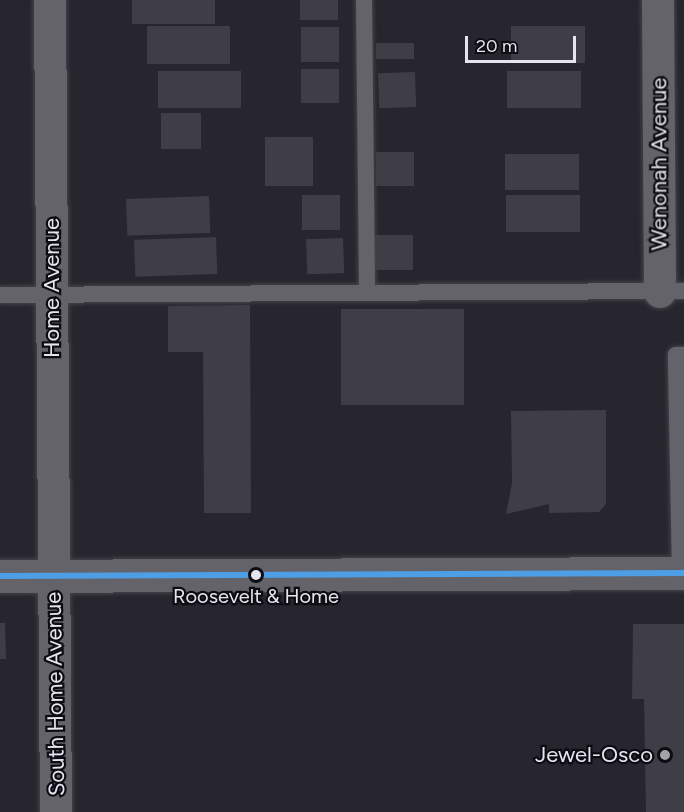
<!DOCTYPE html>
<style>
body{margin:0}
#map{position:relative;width:684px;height:812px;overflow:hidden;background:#27252e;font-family:Figtree,sans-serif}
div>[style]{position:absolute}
.building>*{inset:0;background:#3f3d45;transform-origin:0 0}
.roads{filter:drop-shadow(0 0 2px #444249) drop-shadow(0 0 2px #444249)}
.service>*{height:16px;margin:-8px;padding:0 8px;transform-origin:8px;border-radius:8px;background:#65636a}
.minor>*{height:32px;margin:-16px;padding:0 16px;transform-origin:16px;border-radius:16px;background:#65636a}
.secondary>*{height:33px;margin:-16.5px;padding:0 16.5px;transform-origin:16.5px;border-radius:16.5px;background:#65636a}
.bus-1>*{height:6px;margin:-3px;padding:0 3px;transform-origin:3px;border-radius:3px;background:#4d9ee5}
.dots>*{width:16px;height:16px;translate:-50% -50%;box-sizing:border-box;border:3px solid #0e0c13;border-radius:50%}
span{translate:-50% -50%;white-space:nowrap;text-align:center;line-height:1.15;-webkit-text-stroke:4.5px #0e0c13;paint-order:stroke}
.bus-label{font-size:20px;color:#e7e4ef}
.street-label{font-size:22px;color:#e7e4ef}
.poi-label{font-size:22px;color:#e7e4ef}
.right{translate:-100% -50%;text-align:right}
.scale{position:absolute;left:465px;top:36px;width:111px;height:27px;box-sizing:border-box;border:3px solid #e7e4ef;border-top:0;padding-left:8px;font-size:18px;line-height:21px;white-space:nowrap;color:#e7e4ef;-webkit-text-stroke:4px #0e0c13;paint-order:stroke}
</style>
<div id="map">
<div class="building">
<i style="left:132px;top:0;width:83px;height:24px"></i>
<i style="left:300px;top:0;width:38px;height:20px"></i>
<i style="left:230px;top:26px;width:38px;height:83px;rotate:90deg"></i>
<i style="left:511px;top:26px;width:74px;height:37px"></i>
<i style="left:301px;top:27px;width:38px;height:35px"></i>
<i style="left:376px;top:43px;width:38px;height:16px"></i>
<i style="left:301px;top:69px;width:38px;height:34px"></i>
<i style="left:241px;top:71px;width:37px;height:83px;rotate:90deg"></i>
<i style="left:507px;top:71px;width:74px;height:37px"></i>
<i style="left:415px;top:72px;width:35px;height:37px;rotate:88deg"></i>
<i style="left:161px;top:113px;width:40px;height:36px"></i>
<i style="left:265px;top:137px;width:48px;height:49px"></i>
<i style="left:414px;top:152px;width:34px;height:38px;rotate:90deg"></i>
<i style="left:505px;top:154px;width:74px;height:36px"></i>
<i style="left:302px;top:195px;width:38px;height:35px"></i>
<i style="left:580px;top:195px;width:37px;height:74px;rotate:90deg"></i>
<i style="left:209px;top:196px;width:37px;height:83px;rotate:88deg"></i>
<i style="left:375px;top:235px;width:38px;height:35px"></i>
<i style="left:216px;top:237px;width:37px;height:82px;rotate:88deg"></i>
<i style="left:343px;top:238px;width:35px;height:37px;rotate:88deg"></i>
<i style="clip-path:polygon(250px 305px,251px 513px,204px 513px,203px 352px,168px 352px,168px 306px)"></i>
<i style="left:341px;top:309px;width:123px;height:96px"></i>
<i style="clip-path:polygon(606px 410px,606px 504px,599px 512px,549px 513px,549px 504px,506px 514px,512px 483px,511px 411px)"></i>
<i style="clip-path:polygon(0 623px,5px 623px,6px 659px,0 659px)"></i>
<i style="clip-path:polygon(633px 624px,684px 624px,684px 812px,646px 812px,644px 699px,632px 699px)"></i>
</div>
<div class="roads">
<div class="service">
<i style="left:364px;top:0;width:293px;rotate:89.4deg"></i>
<i style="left:0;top:295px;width:684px;rotate:-0.34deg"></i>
<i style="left:680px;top:573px;width:218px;rotate:-91.1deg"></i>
<i style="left:676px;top:355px;width:8px"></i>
</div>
<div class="minor">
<i style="left:50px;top:0;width:812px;rotate:89.58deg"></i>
<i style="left:658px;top:0;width:292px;rotate:89.6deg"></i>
</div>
<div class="secondary">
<i style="left:0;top:576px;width:684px;rotate:-0.25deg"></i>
</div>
</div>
<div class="bus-1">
<i style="left:0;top:576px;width:684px;rotate:-0.25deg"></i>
</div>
<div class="dots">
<i style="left:256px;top:575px;background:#e7e4ef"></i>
<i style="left:665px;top:755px;background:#a4a1ab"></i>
</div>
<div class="bus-label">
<span style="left:256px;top:596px">Roosevelt &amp; Home</span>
</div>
<div class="street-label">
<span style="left:659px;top:164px;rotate:-90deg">Wenonah Avenue</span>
<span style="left:52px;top:288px;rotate:-90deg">Home Avenue</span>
<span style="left:55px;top:694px;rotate:-91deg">South Home Avenue</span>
</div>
<div class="poi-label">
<span class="right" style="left:653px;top:755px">Jewel-Osco</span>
</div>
<div class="scale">20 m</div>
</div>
